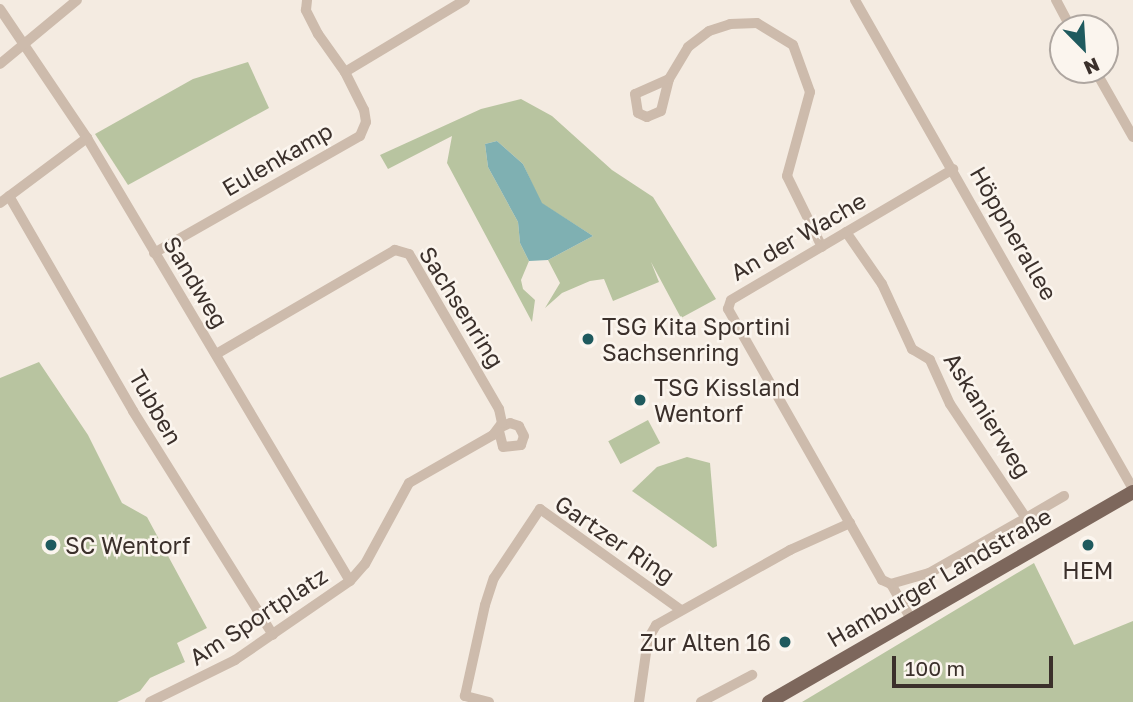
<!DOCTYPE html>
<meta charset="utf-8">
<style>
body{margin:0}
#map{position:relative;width:1133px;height:702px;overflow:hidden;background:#f4ebe1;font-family:"Golos Text",sans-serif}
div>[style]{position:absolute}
.green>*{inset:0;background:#b8c4a0;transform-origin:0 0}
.water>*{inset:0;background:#7fb0b2}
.minor>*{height:10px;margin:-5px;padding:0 5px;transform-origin:5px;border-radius:5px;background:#cdbbac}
.major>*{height:14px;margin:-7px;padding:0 7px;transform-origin:7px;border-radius:7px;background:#7d675c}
.dots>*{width:19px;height:19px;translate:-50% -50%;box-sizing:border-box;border:4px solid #fbf5ee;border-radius:50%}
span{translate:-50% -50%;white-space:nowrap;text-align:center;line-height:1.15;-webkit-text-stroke:5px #fbf5ee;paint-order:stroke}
.street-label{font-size:23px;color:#3b302b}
.poi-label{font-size:23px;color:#3b302b}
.left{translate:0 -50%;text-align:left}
.right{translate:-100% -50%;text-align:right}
.north{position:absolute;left:1049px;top:14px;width:70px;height:70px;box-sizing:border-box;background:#fbf5ee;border:2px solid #aea6a0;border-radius:50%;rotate:156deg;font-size:19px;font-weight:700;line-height:28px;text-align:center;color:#3b302b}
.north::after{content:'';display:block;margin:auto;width:24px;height:32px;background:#1f5a5e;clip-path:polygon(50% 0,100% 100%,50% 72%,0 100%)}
.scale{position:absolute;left:892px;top:656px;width:161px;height:32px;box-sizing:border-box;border:4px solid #3b302b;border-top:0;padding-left:9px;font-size:21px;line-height:24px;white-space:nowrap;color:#3b302b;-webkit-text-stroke:5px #fbf5ee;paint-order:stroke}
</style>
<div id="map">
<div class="green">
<i style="clip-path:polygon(248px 62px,269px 108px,128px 185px,95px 134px,193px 79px)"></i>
<i style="clip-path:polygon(521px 99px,552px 116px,612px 170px,653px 197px,716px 299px,681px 318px,651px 262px,659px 282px,613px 301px,604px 279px,590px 281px,562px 293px,545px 308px,560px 283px,548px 260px,593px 236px,541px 203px,523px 164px,497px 141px,485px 144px,488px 167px,518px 222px,520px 243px,529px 261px,521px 280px,523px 289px,535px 300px,532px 322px,447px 163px,452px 136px,388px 169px,380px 155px,481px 109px)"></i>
<i style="clip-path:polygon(39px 362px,88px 435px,122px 503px,147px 517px,207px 628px,177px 643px,185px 662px,150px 678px,140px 691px,117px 702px,0 702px,0 378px)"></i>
<i style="left:648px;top:420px;width:26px;height:45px;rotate:62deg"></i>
<i style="clip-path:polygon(687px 457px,710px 463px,717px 546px,713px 548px,632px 491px,657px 467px)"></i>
<i style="clip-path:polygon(1034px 563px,1074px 645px,1133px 621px,1133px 702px,802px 702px)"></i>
</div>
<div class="water">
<i style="clip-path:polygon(497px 141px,523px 164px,542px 203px,593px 236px,548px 260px,529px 261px,520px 243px,518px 222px,488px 167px,485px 144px)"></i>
</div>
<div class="minor">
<i style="left:855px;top:0;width:562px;rotate:60.38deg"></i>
<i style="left:1056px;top:0;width:32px;rotate:62deg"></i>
<i style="left:0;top:9px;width:156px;rotate:56deg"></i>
<i style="left:87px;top:138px;width:515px;rotate:59.3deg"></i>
<i style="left:0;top:64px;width:100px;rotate:-39.7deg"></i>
<i style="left:1095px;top:70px;width:77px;rotate:60.4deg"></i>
<i style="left:345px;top:72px;width:140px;rotate:-31deg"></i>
<i style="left:669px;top:79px;width:37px;rotate:156deg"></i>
<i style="left:635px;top:94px;width:19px;rotate:81deg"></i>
<i style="left:638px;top:113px;width:10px;rotate:24deg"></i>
<i style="left:647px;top:117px;width:15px;rotate:-23deg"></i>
<i style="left:661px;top:111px;width:33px;rotate:-76deg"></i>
<i style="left:669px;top:79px;width:37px;rotate:-59deg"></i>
<i style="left:688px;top:47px;width:26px;rotate:-37deg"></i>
<i style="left:709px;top:31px;width:22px;rotate:-18deg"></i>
<i style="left:730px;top:24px;width:27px;rotate:-2deg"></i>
<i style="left:757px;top:23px;width:42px;rotate:31.4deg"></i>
<i style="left:793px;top:45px;width:50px;rotate:70.1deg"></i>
<i style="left:810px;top:92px;width:87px;rotate:105.3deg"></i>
<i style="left:787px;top:176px;width:79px;rotate:63.8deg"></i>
<i style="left:9px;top:196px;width:248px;rotate:60deg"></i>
<i style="left:133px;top:411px;width:264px;rotate:58deg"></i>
<i style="left:0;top:203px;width:109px;rotate:-36.8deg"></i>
<i style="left:846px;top:232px;width:63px;rotate:55.3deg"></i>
<i style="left:882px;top:284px;width:72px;rotate:65.2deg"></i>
<i style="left:912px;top:349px;width:21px;rotate:31deg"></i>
<i style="left:930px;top:360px;width:48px;rotate:65.6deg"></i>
<i style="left:950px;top:404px;width:137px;rotate:56.3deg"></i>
<i style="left:1026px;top:518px;width:112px;rotate:150.4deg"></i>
<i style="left:929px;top:573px;width:40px;rotate:164deg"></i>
<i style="left:154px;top:253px;width:237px;rotate:-29.6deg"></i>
<i style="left:360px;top:136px;width:15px;rotate:-67deg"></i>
<i style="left:366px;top:122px;width:12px;rotate:-99deg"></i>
<i style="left:364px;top:110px;width:42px;rotate:-116.6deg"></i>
<i style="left:345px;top:72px;width:47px;rotate:-125.4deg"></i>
<i style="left:318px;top:34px;width:27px;rotate:-117deg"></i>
<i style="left:306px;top:10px;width:10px;rotate:-84deg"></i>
<i style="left:499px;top:431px;width:16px;rotate:76deg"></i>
<i style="left:503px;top:447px;width:18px;rotate:-6deg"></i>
<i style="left:521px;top:445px;width:9px;rotate:-72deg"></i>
<i style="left:524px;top:436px;width:11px;rotate:-117deg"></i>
<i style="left:519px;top:426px;width:9px;rotate:-162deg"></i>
<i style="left:510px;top:423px;width:10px;rotate:156deg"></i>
<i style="left:1026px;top:518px;width:44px;rotate:-30.1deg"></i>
<i style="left:911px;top:619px;width:40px;rotate:-119.7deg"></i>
<i style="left:891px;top:584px;width:10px;rotate:-156deg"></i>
<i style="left:882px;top:580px;width:312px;rotate:-119.6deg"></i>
<i style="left:728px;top:309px;width:9px;rotate:-72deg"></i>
<i style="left:731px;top:300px;width:258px;rotate:-30.5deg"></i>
<i style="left:150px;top:702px;width:95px;rotate:-26.3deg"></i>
<i style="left:235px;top:660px;width:140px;rotate:-34.5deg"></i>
<i style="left:350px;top:581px;width:23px;rotate:-49deg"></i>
<i style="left:365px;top:564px;width:92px;rotate:-61.5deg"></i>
<i style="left:409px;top:483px;width:97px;rotate:-29.7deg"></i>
<i style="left:493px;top:435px;width:15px;rotate:-53deg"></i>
<i style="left:502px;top:423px;width:14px;rotate:-102deg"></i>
<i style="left:499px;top:409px;width:179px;rotate:-120.1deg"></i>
<i style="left:409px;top:254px;width:15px;rotate:-164deg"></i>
<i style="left:395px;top:250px;width:207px;rotate:149.8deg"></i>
<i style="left:489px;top:702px;width:25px;rotate:-166deg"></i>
<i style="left:465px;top:696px;width:93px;rotate:-77.6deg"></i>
<i style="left:485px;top:605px;width:28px;rotate:-72deg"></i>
<i style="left:494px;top:578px;width:83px;rotate:-56.3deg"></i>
<i style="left:540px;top:509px;width:173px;rotate:35.6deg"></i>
<i style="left:639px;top:702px;width:64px;rotate:-81.9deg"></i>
<i style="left:648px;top:639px;width:16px;rotate:-60deg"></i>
<i style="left:656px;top:625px;width:154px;rotate:-29.2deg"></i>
<i style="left:790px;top:550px;width:66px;rotate:-24.2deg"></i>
<i style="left:701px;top:702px;width:58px;rotate:-27.9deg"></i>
</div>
<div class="major">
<i style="left:769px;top:702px;width:420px;rotate:-30deg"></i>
</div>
<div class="dots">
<i style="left:588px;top:339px;background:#1f5a5e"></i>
<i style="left:640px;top:400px;background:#1f5a5e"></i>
<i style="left:51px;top:545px;background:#1f5a5e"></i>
<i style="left:1088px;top:545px;background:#1f5a5e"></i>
<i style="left:785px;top:642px;background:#1f5a5e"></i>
</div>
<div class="street-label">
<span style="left:277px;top:159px;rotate:-30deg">Eulenkamp</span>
<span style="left:1014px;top:233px;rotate:60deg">Höppnerallee</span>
<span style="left:798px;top:236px;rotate:-30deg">An der Wache</span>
<span style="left:196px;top:282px;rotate:59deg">Sandweg</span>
<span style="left:462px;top:307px;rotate:58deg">Sachsenring</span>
<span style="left:156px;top:407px;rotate:60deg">Tubben</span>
<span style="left:988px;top:415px;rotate:58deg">Askanierweg</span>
<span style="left:615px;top:539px;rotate:34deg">Gartzer Ring</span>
<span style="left:939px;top:577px;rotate:-30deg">Hamburger Landstraße</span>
<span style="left:258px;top:616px;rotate:-33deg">Am Sportplatz</span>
</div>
<div class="poi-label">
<span class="left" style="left:602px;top:339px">TSG Kita Sportini<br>Sachsenring</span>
<span class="left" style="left:654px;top:400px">TSG Kissland<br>Wentorf</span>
<span class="left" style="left:65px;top:545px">SC Wentorf</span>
<span style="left:1088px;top:570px">HEM</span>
<span class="right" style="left:771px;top:642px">Zur Alten 16</span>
</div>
<div class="north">N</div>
<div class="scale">100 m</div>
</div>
